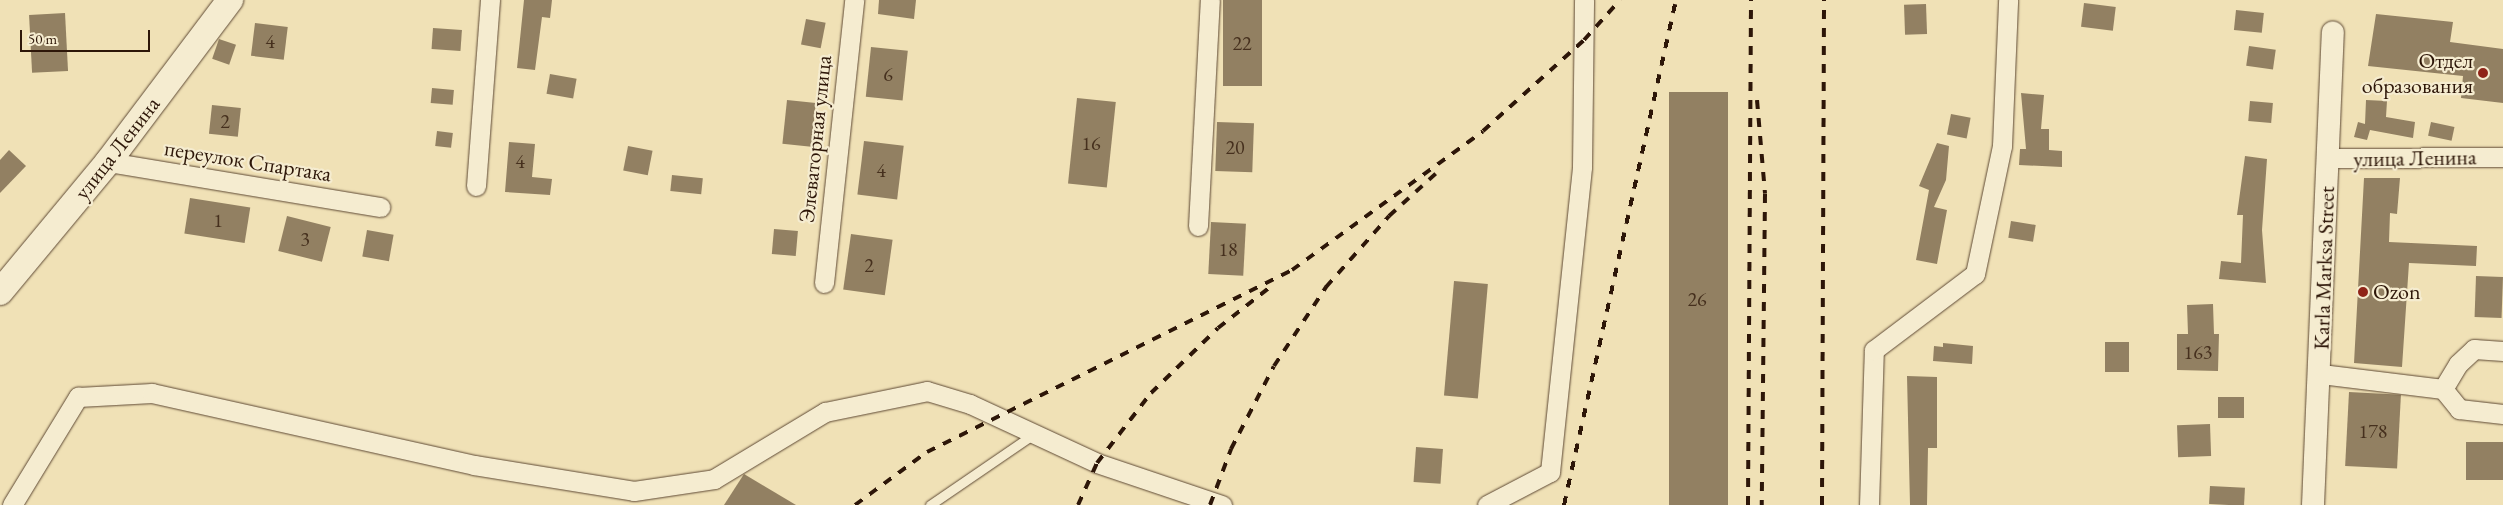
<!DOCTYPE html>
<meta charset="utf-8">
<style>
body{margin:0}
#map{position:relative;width:2503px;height:505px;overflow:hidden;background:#f0e1b6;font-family:"EB Garamond",serif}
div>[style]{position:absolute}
.building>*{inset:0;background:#928062;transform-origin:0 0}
.roads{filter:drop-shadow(0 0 1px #5e4934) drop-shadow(0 0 1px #5e4934)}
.service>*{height:9px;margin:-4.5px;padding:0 4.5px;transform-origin:4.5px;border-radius:4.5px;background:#f5ecd0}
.minor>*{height:19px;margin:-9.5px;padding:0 9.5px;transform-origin:9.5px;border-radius:9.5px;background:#f5ecd0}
.tertiary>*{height:22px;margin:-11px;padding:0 11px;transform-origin:11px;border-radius:11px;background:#f5ecd0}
.secondary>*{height:26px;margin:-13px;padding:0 13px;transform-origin:13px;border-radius:13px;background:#f5ecd0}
.rail>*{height:4px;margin-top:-2px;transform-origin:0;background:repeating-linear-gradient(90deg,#2d1608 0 9px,transparent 0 18px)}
.dots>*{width:14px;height:14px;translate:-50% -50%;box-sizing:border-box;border:2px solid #f5ecd0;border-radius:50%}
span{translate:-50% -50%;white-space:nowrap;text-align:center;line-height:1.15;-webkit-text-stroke:4.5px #f5ecd0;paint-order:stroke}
.number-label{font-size:20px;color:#46301e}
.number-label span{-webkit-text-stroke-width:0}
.poi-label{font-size:22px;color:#2d1608}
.right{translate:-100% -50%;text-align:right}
.left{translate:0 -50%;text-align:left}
.street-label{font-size:22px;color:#2d1608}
.scale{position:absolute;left:20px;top:30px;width:130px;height:22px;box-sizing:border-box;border:2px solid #2d1608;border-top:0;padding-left:6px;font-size:15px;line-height:18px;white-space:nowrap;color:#2d1608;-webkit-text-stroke:4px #f5ecd0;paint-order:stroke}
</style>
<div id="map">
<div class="building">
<i style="clip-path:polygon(524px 0,552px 0,550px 18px,542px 17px,535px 70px,517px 68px)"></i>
<i style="clip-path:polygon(879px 0,916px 0,914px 19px,878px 14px)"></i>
<i style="left:1223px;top:0;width:39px;height:86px"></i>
<i style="left:2084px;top:3px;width:32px;height:24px;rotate:7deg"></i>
<i style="left:1926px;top:4px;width:30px;height:22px;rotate:88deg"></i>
<i style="left:2236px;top:10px;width:28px;height:20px;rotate:6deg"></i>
<i style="left:65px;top:13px;width:58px;height:36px;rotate:87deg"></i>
<i style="clip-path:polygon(2376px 14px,2453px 22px,2450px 42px,2503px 49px,2503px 103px,2461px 98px,2463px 76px,2368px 66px)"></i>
<i style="left:806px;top:19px;width:20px;height:26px;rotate:11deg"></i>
<i style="left:255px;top:23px;width:33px;height:33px;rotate:7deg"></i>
<i style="left:433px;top:28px;width:29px;height:21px;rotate:4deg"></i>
<i style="left:219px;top:39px;width:18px;height:21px;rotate:19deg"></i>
<i style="left:2249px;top:46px;width:27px;height:20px;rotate:8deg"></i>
<i style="left:871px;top:47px;width:37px;height:50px;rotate:6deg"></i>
<i style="left:550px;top:74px;width:27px;height:20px;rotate:10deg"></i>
<i style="left:432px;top:88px;width:22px;height:15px;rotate:5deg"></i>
<i style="left:1669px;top:92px;width:59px;height:413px"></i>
<i style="clip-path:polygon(2021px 93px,2044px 95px,2041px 129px,2049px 129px,2049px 150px,2062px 151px,2062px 167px,2019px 165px,2020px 149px,2026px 149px)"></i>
<i style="left:1077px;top:98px;width:39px;height:86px;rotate:6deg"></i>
<i style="left:787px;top:100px;width:29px;height:44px;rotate:6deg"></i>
<i style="clip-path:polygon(2366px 100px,2387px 101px,2386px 117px,2415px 122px,2413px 138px,2370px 130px,2367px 140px,2354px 137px,2358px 122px,2365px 124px)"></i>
<i style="left:2250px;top:101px;width:23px;height:20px;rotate:5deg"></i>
<i style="left:212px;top:105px;width:29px;height:29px;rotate:6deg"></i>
<i style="left:1951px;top:114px;width:20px;height:21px;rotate:11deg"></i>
<i style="left:1217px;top:122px;width:37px;height:49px;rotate:2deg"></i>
<i style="left:2431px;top:122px;width:24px;height:14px;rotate:12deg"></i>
<i style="left:437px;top:131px;width:16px;height:15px;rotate:7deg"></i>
<i style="left:864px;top:141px;width:40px;height:54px;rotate:7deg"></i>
<i style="clip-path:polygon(509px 142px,535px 144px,532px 177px,552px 179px,550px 195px,505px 192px)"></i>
<i style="clip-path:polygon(1937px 143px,1949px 146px,1946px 180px,1934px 207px,1947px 210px,1937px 264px,1916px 260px,1929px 190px,1919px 186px)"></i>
<i style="left:628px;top:146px;width:25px;height:25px;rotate:11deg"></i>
<i style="clip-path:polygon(9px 150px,26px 166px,0 193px,0 160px)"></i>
<i style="clip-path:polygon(2245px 156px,2267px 159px,2262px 230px,2266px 283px,2219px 279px,2221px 261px,2241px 263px,2243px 215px,2237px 215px)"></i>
<i style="left:672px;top:175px;width:31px;height:16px;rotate:6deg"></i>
<i style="clip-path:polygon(2364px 178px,2400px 178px,2397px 214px,2390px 213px,2389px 242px,2477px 246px,2476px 266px,2409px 263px,2402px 367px,2354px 363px)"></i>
<i style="left:190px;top:198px;width:61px;height:36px;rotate:9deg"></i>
<i style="left:287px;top:216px;width:45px;height:36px;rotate:14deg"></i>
<i style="left:2011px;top:221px;width:25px;height:17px;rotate:9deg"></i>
<i style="left:1211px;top:222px;width:35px;height:52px;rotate:3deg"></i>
<i style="left:774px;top:229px;width:24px;height:25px;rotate:5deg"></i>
<i style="left:367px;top:230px;width:27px;height:27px;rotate:10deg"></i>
<i style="left:851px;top:234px;width:42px;height:56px;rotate:8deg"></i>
<i style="left:2476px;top:276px;width:27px;height:41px;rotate:2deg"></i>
<i style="left:1454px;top:281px;width:34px;height:115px;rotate:5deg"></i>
<i style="clip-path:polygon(2213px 304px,2214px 334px,2219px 334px,2218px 371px,2177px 370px,2177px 334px,2188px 334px,2187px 305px)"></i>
<i style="left:2129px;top:342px;width:30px;height:24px;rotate:90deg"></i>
<i style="clip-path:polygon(1943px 343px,1973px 346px,1972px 364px,1933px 361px,1934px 346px,1943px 347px)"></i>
<i style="clip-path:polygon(1907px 376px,1937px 377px,1937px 448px,1928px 448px,1927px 505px,1910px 505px)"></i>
<i style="left:2349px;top:392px;width:52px;height:74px;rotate:3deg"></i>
<i style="left:2218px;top:397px;width:26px;height:21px"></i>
<i style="left:2210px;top:424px;width:32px;height:33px;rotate:88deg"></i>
<i style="left:2466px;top:442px;width:37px;height:38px"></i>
<i style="left:1416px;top:447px;width:27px;height:35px;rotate:4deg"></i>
<i style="clip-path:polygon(744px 474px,796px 505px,724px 505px)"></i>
<i style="left:2210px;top:486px;width:35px;height:18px;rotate:3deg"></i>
</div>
<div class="roads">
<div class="service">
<i style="left:930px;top:505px;width:127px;rotate:-34.4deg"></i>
</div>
<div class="minor">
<i style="left:2327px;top:158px;width:176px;rotate:-0.3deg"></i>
<i style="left:108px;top:162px;width:276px;rotate:9.4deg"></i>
<i style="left:476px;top:186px;width:187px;rotate:-85.7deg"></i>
<i style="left:1198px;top:226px;width:226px;rotate:-87deg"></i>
<i style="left:824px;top:283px;width:285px;rotate:-83.9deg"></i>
<i style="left:2321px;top:374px;width:123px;rotate:7deg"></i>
<i style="left:2443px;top:389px;width:26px;rotate:51deg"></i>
<i style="left:2459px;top:409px;width:44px;rotate:6.5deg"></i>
<i style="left:2443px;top:389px;width:29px;rotate:-59deg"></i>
<i style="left:2458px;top:364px;width:22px;rotate:-43deg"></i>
<i style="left:2474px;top:349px;width:29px;rotate:4deg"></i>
<i style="left:12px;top:505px;width:127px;rotate:-58.6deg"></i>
<i style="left:78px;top:397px;width:74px;rotate:-3.1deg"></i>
<i style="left:152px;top:393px;width:330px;rotate:12.6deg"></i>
<i style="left:474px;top:465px;width:162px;rotate:9.2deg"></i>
<i style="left:634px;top:491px;width:81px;rotate:-8.5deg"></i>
<i style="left:714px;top:479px;width:130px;rotate:-31.1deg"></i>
<i style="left:825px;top:412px;width:104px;rotate:-11.6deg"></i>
<i style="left:927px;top:391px;width:45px;rotate:16.8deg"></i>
<i style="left:970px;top:404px;width:140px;rotate:24.9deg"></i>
<i style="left:1097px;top:463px;width:132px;rotate:18.6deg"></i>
<i style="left:1487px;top:505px;width:71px;rotate:-27.6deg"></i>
<i style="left:1550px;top:472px;width:307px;rotate:-84deg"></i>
<i style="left:1582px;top:167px;width:167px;rotate:-89.3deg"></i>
<i style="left:1869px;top:505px;width:155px;rotate:-88.2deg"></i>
<i style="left:1874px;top:350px;width:126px;rotate:-37deg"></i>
<i style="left:1975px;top:274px;width:131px;rotate:-78.1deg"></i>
<i style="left:2002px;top:146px;width:146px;rotate:-87.6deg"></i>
</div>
<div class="tertiary">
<i style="left:2313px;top:505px;width:473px;rotate:-87.6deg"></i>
</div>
<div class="secondary">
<i style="left:0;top:292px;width:169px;rotate:-50.3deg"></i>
<i style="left:108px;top:162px;width:203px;rotate:-53deg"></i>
</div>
</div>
<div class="rail">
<i style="left:1757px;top:100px;width:94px;rotate:85.1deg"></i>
<i style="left:1765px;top:194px;width:311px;rotate:90.6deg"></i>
<i style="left:855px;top:505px;width:89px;rotate:-36.4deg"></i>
<i style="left:927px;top:452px;width:408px;rotate:-26.5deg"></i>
<i style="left:1292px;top:270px;width:236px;rotate:-36deg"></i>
<i style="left:1483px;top:131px;width:136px;rotate:-42deg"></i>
<i style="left:1584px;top:40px;width:54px;rotate:-48deg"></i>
<i style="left:1078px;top:505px;width:46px;rotate:-65.7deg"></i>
<i style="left:1097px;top:463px;width:88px;rotate:-52.4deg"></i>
<i style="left:1151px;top:393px;width:93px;rotate:-44.1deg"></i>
<i style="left:1218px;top:328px;width:71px;rotate:-38.2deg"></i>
<i style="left:1210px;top:505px;width:60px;rotate:-69.4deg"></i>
<i style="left:1231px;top:449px;width:93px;rotate:-62.6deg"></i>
<i style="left:1274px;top:366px;width:95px;rotate:-56.6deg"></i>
<i style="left:1326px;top:287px;width:95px;rotate:-48.4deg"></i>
<i style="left:1389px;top:216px;width:72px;rotate:-42.2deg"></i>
<i style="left:1564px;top:505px;width:517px;rotate:-77.5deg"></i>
<i style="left:1748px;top:505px;width:505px;rotate:-89.66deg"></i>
<i style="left:1822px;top:505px;width:505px;rotate:-89.77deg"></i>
</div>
<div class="dots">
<i style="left:2483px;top:73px;background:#8f2418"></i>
<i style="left:2363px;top:292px;background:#8f2418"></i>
</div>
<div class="number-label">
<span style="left:270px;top:41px">4</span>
<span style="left:1242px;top:43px">22</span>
<span style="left:888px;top:74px">6</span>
<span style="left:225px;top:121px">2</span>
<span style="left:1091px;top:143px">16</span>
<span style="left:1235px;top:147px">20</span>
<span style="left:520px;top:161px">4</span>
<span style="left:881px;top:170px">4</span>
<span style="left:218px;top:220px">1</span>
<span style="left:305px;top:239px">3</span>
<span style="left:1228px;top:249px">18</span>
<span style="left:869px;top:265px">2</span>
<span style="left:1697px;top:299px">26</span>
<span style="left:2198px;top:352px">163</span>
<span style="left:2373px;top:431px">178</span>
</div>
<div class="poi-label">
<span class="right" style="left:2473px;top:73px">Отдел<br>образования</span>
<span class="left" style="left:2373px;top:292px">Ozon</span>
</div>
<div class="street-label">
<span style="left:815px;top:139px;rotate:-84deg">Элеваторная улица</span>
<span style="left:117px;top:148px;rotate:-52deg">улица Ленина</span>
<span style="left:2415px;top:158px;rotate:-1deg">улица Ленина</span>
<span style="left:248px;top:161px;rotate:9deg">переулок Спартака</span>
<span style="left:2324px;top:268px;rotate:-88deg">Karla Marksa Street</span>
</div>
<div class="scale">50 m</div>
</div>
